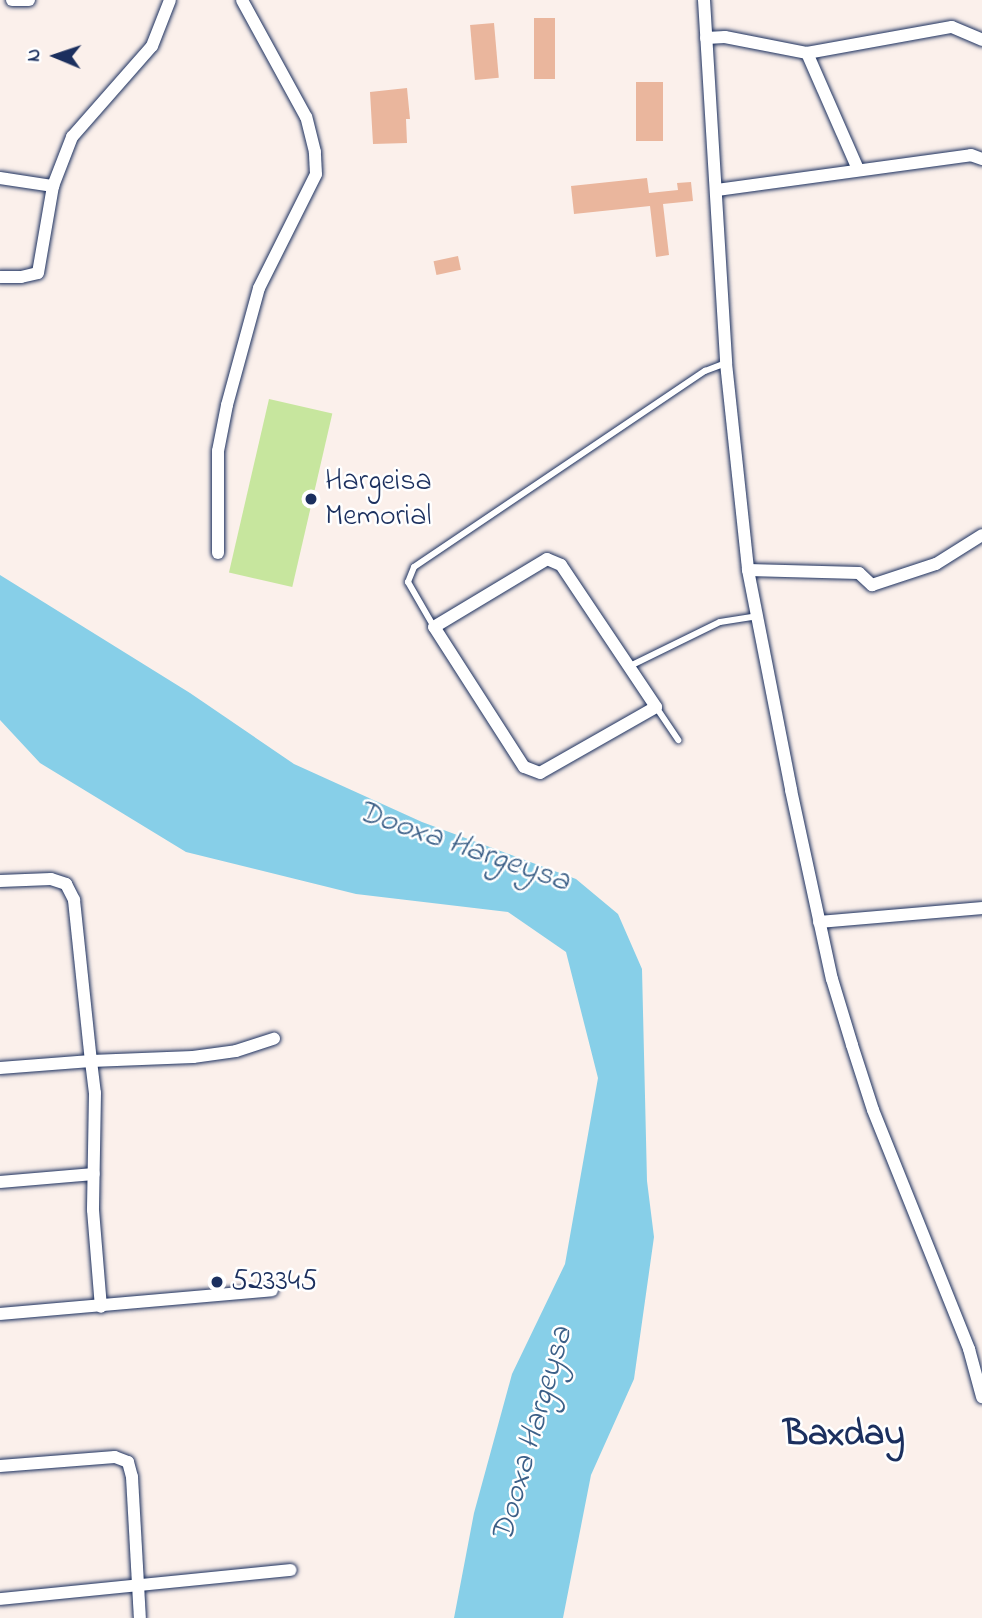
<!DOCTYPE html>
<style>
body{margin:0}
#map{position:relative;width:982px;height:1618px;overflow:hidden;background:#fbf0eb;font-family:"Indie Flower",sans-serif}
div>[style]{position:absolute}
.green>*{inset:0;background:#c7e69e;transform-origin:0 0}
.water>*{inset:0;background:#87cfe8}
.building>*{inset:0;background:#eab69d;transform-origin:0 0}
.roads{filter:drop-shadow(0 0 2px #1b2f5e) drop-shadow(0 0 2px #1b2f5e)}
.service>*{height:6px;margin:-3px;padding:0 3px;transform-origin:3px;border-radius:3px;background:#fff}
.minor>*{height:12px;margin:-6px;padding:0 6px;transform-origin:6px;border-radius:6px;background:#fff}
.dots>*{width:19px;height:19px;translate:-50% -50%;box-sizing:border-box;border:4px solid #fff;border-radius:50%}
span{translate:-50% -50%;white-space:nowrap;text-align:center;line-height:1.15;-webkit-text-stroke:5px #fff;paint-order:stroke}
.poi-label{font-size:30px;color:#1b2f5e}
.left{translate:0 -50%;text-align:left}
.water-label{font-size:32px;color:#3b5f87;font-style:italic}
.district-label{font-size:37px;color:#1b2f5e;font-weight:700}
.north{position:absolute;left:21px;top:21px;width:70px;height:70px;-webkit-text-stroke:5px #fff;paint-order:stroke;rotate:272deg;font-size:19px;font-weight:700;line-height:28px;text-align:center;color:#1b2f5e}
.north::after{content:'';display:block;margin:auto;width:24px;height:32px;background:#1b2f5e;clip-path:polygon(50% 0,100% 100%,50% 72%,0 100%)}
</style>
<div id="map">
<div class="green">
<i style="left:269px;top:399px;width:65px;height:178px;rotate:13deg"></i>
</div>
<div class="water">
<i style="clip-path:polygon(0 575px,190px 693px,294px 764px,422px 822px,576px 879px,618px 914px,642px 969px,647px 1181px,654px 1237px,634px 1379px,591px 1475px,563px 1618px,454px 1618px,474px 1513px,512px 1374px,565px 1264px,598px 1078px,566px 952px,508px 912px,356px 894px,186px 852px,40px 763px,0 720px)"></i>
</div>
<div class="building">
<i style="left:534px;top:18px;width:21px;height:61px"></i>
<i style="left:494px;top:23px;width:55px;height:24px;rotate:85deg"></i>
<i style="left:636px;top:82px;width:27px;height:59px"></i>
<i style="clip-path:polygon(407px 88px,410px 119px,406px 119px,407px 143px,373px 144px,370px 92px)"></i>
<i style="clip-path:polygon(647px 178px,649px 193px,678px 190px,677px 183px,691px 182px,693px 201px,663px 204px,669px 255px,656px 257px,650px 206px,574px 214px,571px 186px)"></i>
<i style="left:458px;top:256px;width:14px;height:25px;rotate:78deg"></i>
</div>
<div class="roads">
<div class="service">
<i style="left:434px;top:627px;width:52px;rotate:-120deg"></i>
<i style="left:408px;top:582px;width:16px;rotate:-68deg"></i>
<i style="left:414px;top:567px;width:351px;rotate:-34deg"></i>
<i style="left:705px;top:371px;width:22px;rotate:-21deg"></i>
<i style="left:630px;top:666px;width:100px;rotate:-26.1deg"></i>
<i style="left:720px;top:622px;width:37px;rotate:-9deg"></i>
<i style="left:656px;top:707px;width:40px;rotate:56deg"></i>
</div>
<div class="minor">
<i style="left:12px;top:0;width:17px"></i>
<i style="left:704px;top:0;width:364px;rotate:86.5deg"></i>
<i style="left:726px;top:363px;width:208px;rotate:83.9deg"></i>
<i style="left:748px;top:570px;width:224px;rotate:78.9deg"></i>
<i style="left:791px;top:790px;width:193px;rotate:77.8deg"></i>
<i style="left:832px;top:979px;width:69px;rotate:73.1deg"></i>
<i style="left:852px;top:1045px;width:68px;rotate:72.1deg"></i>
<i style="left:873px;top:1110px;width:258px;rotate:68.1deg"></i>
<i style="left:969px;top:1349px;width:50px;rotate:74.8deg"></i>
<i style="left:706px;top:38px;width:19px;rotate:-3deg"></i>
<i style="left:725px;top:37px;width:84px;rotate:11deg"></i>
<i style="left:807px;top:53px;width:147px;rotate:-10.2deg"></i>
<i style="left:952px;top:27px;width:33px;rotate:23deg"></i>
<i style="left:807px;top:53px;width:127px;rotate:66.3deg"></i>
<i style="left:0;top:178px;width:54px;rotate:8.6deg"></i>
<i style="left:717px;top:190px;width:256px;rotate:-7.8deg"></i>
<i style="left:971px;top:155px;width:12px;rotate:20deg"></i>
<i style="left:0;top:277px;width:21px"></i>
<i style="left:21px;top:277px;width:17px;rotate:-13deg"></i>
<i style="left:38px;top:273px;width:88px;rotate:-80.2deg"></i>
<i style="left:53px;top:186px;width:53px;rotate:-68.8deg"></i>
<i style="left:72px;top:137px;width:121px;rotate:-48.7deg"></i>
<i style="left:152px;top:46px;width:49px;rotate:-68.6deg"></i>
<i style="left:218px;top:553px;width:102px;rotate:-90deg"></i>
<i style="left:218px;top:451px;width:47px;rotate:-78.9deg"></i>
<i style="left:227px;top:405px;width:121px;rotate:-74.7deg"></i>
<i style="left:259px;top:288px;width:127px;rotate:-63.4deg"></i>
<i style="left:316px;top:174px;width:22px;rotate:-93deg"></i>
<i style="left:315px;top:152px;width:36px;rotate:-104deg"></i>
<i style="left:306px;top:117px;width:133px;rotate:-118.7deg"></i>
<i style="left:547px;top:559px;width:15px;rotate:23deg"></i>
<i style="left:561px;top:565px;width:171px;rotate:56.2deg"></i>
<i style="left:656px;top:707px;width:133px;rotate:150.4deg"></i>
<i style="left:540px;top:773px;width:17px;rotate:-159deg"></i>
<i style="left:524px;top:767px;width:166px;rotate:-122.7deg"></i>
<i style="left:434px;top:627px;width:132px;rotate:-31deg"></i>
<i style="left:748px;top:570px;width:111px;rotate:1.5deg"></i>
<i style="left:859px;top:573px;width:18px;rotate:43deg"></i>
<i style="left:872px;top:585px;width:67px;rotate:-18.2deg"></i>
<i style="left:936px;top:564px;width:54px;rotate:-32.2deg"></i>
<i style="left:0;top:881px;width:51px;rotate:-2.2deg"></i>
<i style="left:51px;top:879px;width:16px;rotate:18deg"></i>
<i style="left:66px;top:884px;width:18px;rotate:63deg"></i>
<i style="left:74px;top:900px;width:162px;rotate:84deg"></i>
<i style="left:91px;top:1061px;width:102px;rotate:-2.2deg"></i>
<i style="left:193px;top:1057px;width:43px;rotate:-7.9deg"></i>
<i style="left:236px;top:1051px;width:40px;rotate:-18deg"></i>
<i style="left:819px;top:922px;width:164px;rotate:-4.9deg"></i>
<i style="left:0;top:1068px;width:91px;rotate:-4.4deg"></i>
<i style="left:91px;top:1061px;width:32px;rotate:83deg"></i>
<i style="left:95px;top:1093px;width:117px;rotate:91deg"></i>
<i style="left:93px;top:1210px;width:97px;rotate:85.3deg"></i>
<i style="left:0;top:1182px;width:94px;rotate:-4.9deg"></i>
<i style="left:0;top:1314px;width:273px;rotate:-5deg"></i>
<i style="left:0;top:1466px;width:115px;rotate:-4.5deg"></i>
<i style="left:115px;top:1457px;width:14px;rotate:21deg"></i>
<i style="left:128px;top:1462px;width:16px;rotate:75deg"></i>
<i style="left:132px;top:1477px;width:141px;rotate:86.8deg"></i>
<i style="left:0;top:1599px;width:292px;rotate:-5.7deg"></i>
</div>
</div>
<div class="dots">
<i style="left:311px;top:499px;background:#1b2f5e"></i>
<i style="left:217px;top:1282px;background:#1b2f5e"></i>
</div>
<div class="poi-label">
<span class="left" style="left:325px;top:499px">Hargeisa<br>Memorial</span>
<span class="left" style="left:231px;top:1282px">523345</span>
</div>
<div class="water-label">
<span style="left:463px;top:848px;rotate:19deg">Dooxa Hargeysa</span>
<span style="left:534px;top:1435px;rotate:-74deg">Dooxa Hargeysa</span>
</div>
<div class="district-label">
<span style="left:844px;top:1435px">Baxday</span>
</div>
<div class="north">N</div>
</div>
